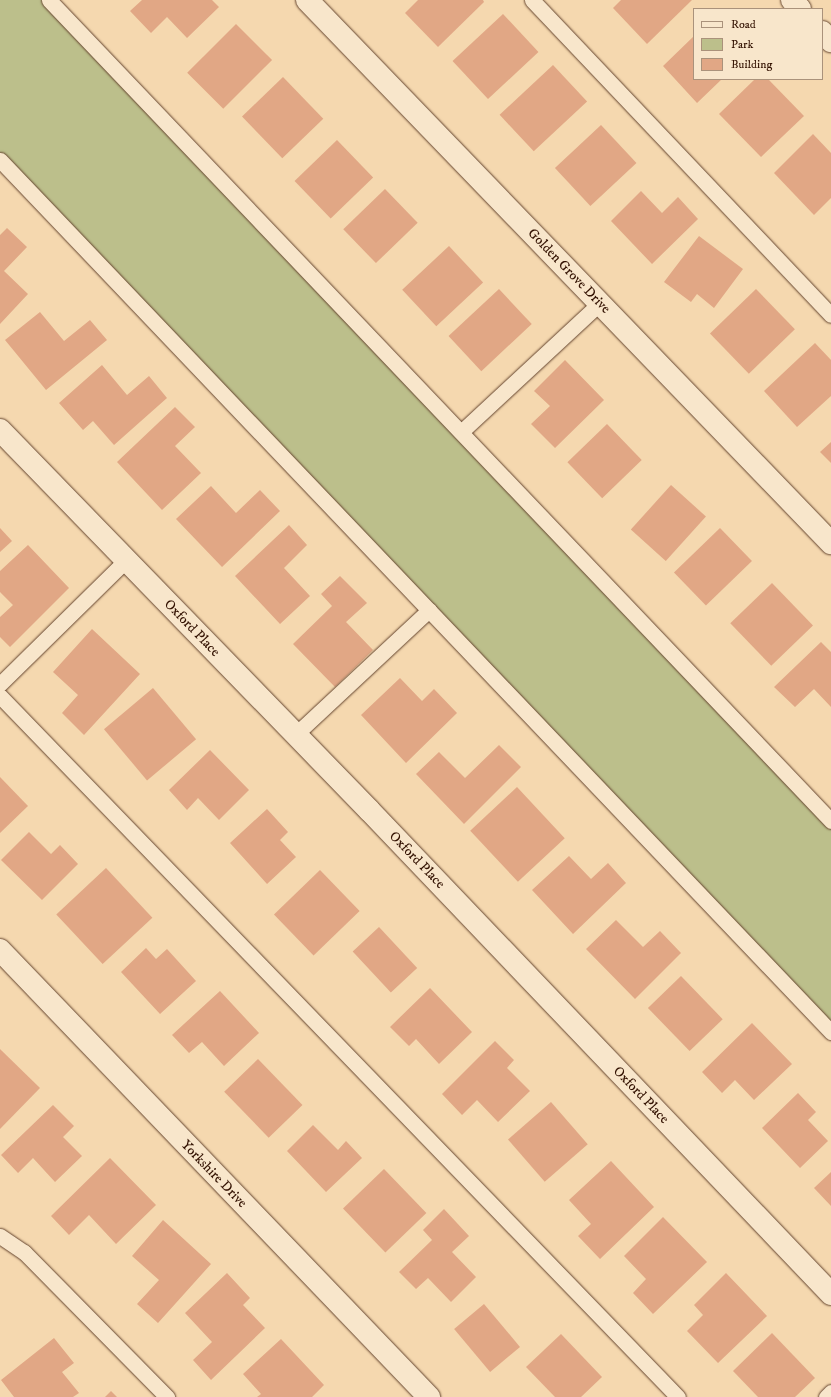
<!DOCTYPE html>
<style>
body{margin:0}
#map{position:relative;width:831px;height:1397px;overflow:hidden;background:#f5d8af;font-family:"IM FELL DW Pica",serif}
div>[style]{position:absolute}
.green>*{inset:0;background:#bcbf8b}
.building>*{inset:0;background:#e1a785;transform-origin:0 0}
.roads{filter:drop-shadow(0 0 1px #64442e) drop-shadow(0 0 1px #64442e)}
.lane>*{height:15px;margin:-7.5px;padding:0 7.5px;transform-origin:7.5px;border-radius:7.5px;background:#f8e6cb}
.street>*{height:22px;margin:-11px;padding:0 11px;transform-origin:11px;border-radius:11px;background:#f8e6cb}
span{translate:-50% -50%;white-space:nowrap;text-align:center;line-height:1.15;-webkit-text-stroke:4px #f8e6cb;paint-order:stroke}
.street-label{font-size:14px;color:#341303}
.legend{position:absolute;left:693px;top:8px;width:130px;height:72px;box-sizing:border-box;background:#f8e6cb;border:1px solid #aa927b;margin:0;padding:5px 7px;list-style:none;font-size:12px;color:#341303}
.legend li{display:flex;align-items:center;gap:8px;height:20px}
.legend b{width:20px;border:1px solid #aa927b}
</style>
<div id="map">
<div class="green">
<i style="clip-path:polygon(0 0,49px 0,831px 821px,831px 1032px,0 160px)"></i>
</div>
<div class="building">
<i style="clip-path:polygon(142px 0,212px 0,219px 7px,187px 38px,167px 17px,151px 33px,130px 11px)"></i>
<i style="clip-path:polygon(418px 0,483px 0,484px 2px,438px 47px,405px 13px)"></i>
<i style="clip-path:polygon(621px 0,692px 0,647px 44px,613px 8px)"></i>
<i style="left:503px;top:14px;width:52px;height:69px;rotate:47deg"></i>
<i style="left:236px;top:24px;width:51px;height:69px;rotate:45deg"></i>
<i style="clip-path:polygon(694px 36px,694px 79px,722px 79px,697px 103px,663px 66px)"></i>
<i style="left:553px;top:65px;width:50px;height:73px;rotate:47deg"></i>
<i style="left:283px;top:77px;width:58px;height:57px;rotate:46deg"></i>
<i style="clip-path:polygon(755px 79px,768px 79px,804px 116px,761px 157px,719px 114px)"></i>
<i style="left:601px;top:125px;width:52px;height:63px;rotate:47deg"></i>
<i style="clip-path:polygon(813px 134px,831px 153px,831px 198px,814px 215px,774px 173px)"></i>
<i style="left:337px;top:140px;width:52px;height:59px;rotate:46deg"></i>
<i style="left:385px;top:189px;width:47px;height:58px;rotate:46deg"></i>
<i style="clip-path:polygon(641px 191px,662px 213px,678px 197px,698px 219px,652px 264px,611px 221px)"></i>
<i style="clip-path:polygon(7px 228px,27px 247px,4px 271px,28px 294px,0 324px,0 235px)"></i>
<i style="clip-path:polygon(699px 236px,743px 269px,714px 308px,697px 294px,691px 302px,664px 282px)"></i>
<i style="left:449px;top:246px;width:50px;height:64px;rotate:47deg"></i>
<i style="left:499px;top:289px;width:48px;height:69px;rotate:47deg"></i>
<i style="left:756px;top:289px;width:56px;height:64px;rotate:46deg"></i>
<i style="clip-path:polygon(40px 312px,64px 341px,90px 320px,107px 340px,46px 390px,5px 340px)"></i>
<i style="clip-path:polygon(815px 343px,831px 360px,831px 396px,797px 427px,764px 391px)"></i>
<i style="clip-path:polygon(565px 360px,604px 400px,555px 448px,531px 424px,550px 406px,534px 391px)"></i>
<i style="clip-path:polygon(102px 365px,127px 395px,149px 376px,167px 398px,114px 445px,93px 421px,83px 430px,59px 403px)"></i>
<i style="clip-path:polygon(175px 407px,195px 427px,175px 446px,201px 473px,162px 510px,117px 462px)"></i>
<i style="left:607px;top:424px;width:50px;height:55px;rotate:46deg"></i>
<i style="clip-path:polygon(831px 442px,831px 463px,820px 452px)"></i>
<i style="left:671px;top:485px;width:47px;height:60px;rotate:42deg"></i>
<i style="clip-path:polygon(211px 486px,236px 513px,260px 490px,280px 511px,222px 567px,176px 519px)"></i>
<i style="clip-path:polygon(289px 525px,307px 545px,284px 568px,310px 596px,280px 624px,235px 576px)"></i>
<i style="clip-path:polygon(0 528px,12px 541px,0 552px)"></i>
<i style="left:720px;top:528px;width:46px;height:64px;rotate:46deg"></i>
<i style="clip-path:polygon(28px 545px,69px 588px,10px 647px,0 637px,0 617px,13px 605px,0 592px,0 571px)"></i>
<i style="clip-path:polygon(340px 576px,367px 603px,346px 622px,373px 650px,335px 687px,293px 644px,332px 606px,321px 594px)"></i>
<i style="left:772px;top:583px;width:59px;height:58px;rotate:46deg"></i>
<i style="clip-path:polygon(92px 629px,140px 674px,84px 735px,62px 713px,78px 695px,53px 672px)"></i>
<i style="clip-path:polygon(821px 642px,831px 652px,831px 707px,814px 689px,795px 707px,774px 687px)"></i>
<i style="clip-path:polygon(400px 678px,422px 701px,434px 689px,457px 713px,406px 763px,361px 715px)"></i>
<i style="left:153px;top:688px;width:67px;height:64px;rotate:50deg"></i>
<i style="clip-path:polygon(499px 745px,521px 767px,464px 824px,416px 774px,439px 752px,465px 778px)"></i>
<i style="clip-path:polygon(210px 750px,249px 790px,219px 820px,198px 798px,187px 810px,169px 790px)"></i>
<i style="clip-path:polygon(0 777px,28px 806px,0 833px)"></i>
<i style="left:517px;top:787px;width:70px;height:64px;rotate:47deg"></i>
<i style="clip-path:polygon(267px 809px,288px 832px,280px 840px,296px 857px,267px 884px,230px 843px)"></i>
<i style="clip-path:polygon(29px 832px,51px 854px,60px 845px,78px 864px,42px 900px,1px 860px)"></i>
<i style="clip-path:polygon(569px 856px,591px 879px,608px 863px,626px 883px,573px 934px,532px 890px)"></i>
<i style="left:106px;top:868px;width:68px;height:68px;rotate:47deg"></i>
<i style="left:320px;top:870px;width:57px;height:64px;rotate:46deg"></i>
<i style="clip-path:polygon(616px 920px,643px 947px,660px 931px,681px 953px,635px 999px,586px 949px)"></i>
<i style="left:379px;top:927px;width:56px;height:36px;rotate:47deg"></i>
<i style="clip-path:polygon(146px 948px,156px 959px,167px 949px,196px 981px,160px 1014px,121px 972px)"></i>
<i style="left:681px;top:976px;width:60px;height:46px;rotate:46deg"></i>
<i style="clip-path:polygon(430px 988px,472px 1032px,439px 1064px,416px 1039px,409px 1046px,390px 1027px)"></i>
<i style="clip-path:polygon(220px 991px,259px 1033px,224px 1066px,202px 1042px,189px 1053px,172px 1035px)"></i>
<i style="clip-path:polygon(752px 1023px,792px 1064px,754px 1100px,735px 1080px,722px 1093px,702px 1072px)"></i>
<i style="clip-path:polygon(495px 1041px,514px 1060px,507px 1068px,530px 1091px,498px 1122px,477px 1100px,462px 1115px,442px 1094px)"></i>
<i style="clip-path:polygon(0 1049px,40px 1088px,0 1129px)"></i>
<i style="left:258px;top:1059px;width:64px;height:47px;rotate:46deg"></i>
<i style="clip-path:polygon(798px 1093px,816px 1112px,808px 1120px,828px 1141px,800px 1168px,762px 1128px)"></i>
<i style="left:551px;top:1102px;width:56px;height:57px;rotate:49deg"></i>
<i style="clip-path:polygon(53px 1105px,74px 1126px,63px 1137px,82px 1156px,55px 1182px,33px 1158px,18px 1173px,1px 1155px)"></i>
<i style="clip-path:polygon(313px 1125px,338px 1150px,346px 1141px,362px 1158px,326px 1192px,287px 1151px)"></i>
<i style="clip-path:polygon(110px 1158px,156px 1205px,116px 1244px,89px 1215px,69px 1235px,51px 1216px)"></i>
<i style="clip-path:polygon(611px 1161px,654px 1207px,600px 1259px,578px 1236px,591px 1224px,569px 1200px)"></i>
<i style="left:384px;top:1169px;width:61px;height:57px;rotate:46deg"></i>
<i style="clip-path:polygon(831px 1172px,831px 1206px,814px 1188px)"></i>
<i style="clip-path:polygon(444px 1209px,469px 1236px,452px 1252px,476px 1277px,451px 1302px,428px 1278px,416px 1289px,399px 1272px,432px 1240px,423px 1230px)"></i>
<i style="clip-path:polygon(663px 1217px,707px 1262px,653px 1314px,633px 1293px,646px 1279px,624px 1256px)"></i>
<i style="clip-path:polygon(163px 1220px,211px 1264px,158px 1323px,137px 1304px,159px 1280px,132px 1256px)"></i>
<i style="clip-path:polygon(227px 1273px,250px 1298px,243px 1305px,265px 1328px,211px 1380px,193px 1360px,212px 1342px,185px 1313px)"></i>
<i style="clip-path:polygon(726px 1273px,767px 1316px,718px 1363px,687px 1331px,703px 1315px,694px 1305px)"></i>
<i style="left:484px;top:1304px;width:56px;height:39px;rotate:50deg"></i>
<i style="clip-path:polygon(772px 1333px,815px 1378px,795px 1397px,758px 1397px,733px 1371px)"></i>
<i style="clip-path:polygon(561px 1334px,602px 1377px,581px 1397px,555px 1397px,526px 1367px)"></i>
<i style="clip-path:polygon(54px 1338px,74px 1363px,62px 1372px,79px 1393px,73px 1397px,14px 1397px,1px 1380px)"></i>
<i style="clip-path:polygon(281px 1339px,324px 1385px,312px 1397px,257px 1397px,261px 1394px,243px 1374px)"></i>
<i style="clip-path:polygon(111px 1391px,117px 1397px,105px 1397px)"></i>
</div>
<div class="roads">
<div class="lane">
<i style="left:49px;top:0;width:1134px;rotate:46.39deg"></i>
<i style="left:532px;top:0;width:434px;rotate:46.5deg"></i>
<i style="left:0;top:160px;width:1205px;rotate:46.38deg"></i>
<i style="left:461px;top:432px;width:190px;rotate:-42.9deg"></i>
<i style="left:0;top:684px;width:177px;rotate:-44.5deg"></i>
<i style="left:0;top:696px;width:975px;rotate:45.96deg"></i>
<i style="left:296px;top:734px;width:182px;rotate:-43deg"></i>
<i style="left:0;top:1236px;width:29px;rotate:34deg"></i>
<i style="left:24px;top:1252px;width:204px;rotate:45.4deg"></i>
<i style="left:826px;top:1397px;width:7px;rotate:-45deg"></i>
</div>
<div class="street">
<i style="left:307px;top:0;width:755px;rotate:46.02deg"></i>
<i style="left:792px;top:0;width:12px;rotate:48deg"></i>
<i style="left:822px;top:32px;width:13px;rotate:45deg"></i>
<i style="left:0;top:430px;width:530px;rotate:45.84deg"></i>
<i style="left:369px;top:810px;width:669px;rotate:46.33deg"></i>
<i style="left:0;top:950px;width:620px;rotate:46.18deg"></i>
</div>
</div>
<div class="street-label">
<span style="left:569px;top:271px;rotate:46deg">Golden Grove Drive</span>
<span style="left:192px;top:628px;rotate:46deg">Oxford Place</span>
<span style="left:417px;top:860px;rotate:46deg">Oxford Place</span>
<span style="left:641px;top:1095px;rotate:46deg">Oxford Place</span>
<span style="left:214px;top:1174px;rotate:46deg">Yorkshire Drive</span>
</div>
<ul class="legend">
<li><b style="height:5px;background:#f8e6cb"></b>Road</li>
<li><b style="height:11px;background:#bcbf8b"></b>Park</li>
<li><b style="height:11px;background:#e1a785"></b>Building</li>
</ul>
</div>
